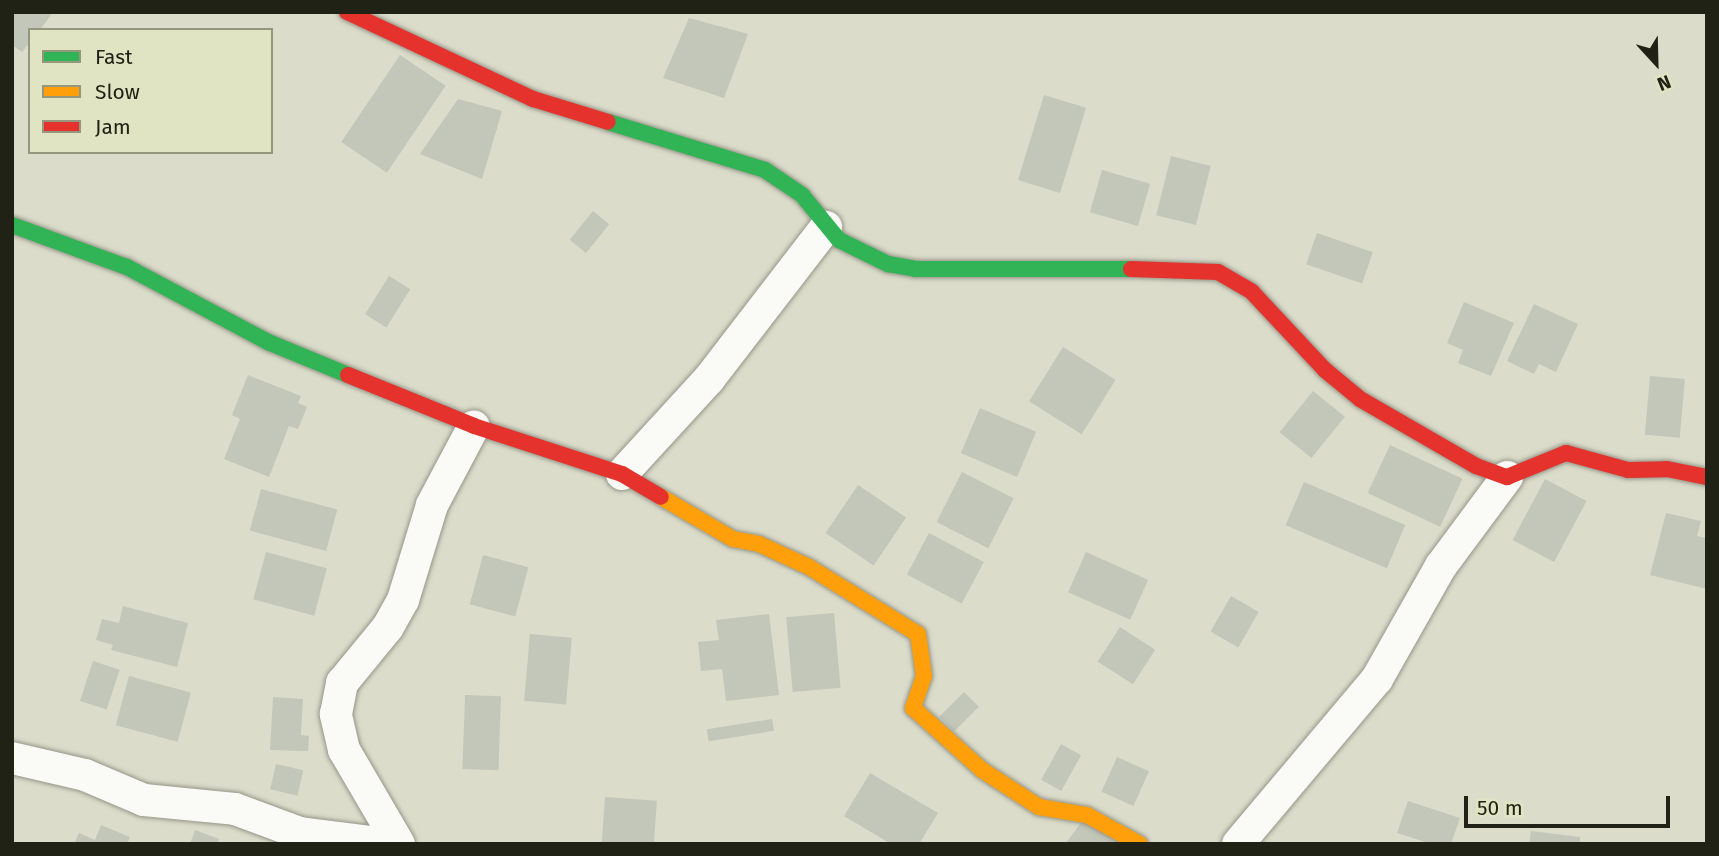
<!DOCTYPE html>
<style>
body{margin:0}
#map{position:relative;width:1719px;height:856px;overflow:hidden;background:#dbdcca;font-family:"Fira Sans",sans-serif}
div>[style]{position:absolute}
.building>*{inset:0;background:#c2c7ba;transform-origin:0 0}
.roads{filter:drop-shadow(0 0 2px #969689) drop-shadow(0 0 2px #969689)}
.street>*{height:32px;margin:-16px;padding:0 16px;transform-origin:16px;border-radius:16px;background:#fafaf7}
.fast>*{height:16px;margin:-8px;padding:0 8px;transform-origin:8px;border-radius:8px;background:#30b455}
.slow>*{height:16px;margin:-8px;padding:0 8px;transform-origin:8px;border-radius:8px;background:#ff9f0a}
.jam>*{height:16px;margin:-8px;padding:0 8px;transform-origin:8px;border-radius:8px;background:#e5322d}
span{translate:-50% -50%;white-space:nowrap;text-align:center;line-height:1.15;-webkit-text-stroke:5px #e1e4c2;paint-order:stroke}
.frame{position:absolute;inset:0;border:14px solid #212216;pointer-events:none}
.legend{position:absolute;left:28px;top:28px;width:245px;height:126px;box-sizing:border-box;background:#e1e4c2;border:2px solid #94967d;margin:0;padding:9px 12px;list-style:none;font-size:21px;color:#212216}
.legend li{display:flex;align-items:center;gap:14px;height:35px}
.legend b{width:35px;border:2px solid #94967d}
.north{position:absolute;left:1621px;top:28px;width:70px;height:70px;-webkit-text-stroke:5px #e1e4c2;paint-order:stroke;rotate:158deg;font-size:19px;font-weight:700;line-height:28px;text-align:center;color:#212216}
.north::after{content:'';display:block;margin:auto;width:24px;height:32px;background:#212216;clip-path:polygon(50% 0,100% 100%,50% 72%,0 100%)}
.scale{position:absolute;left:1464px;top:796px;width:206px;height:32px;box-sizing:border-box;border:4px solid #212216;border-top:0;padding-left:9px;font-size:21px;line-height:24px;white-space:nowrap;color:#212216;-webkit-text-stroke:5px #e1e4c2;paint-order:stroke}
</style>
<div id="map">
<div class="building">
<i style="clip-path:polygon(12px 12px,53px 12px,40px 30px,30px 30px,30px 42px,22px 52px,12px 45px)"></i>
<i style="clip-path:polygon(689px 18px,748px 34px,724px 98px,663px 78px)"></i>
<i style="left:400px;top:55px;width:55px;height:105px;rotate:34deg"></i>
<i style="left:1044px;top:95px;width:44px;height:89px;rotate:17deg"></i>
<i style="clip-path:polygon(458px 99px,502px 111px,482px 179px,420px 154px)"></i>
<i style="left:1171px;top:156px;width:41px;height:61px;rotate:14deg"></i>
<i style="left:1102px;top:170px;width:50px;height:44px;rotate:16deg"></i>
<i style="left:593px;top:211px;width:21px;height:37px;rotate:39deg"></i>
<i style="left:1317px;top:233px;width:59px;height:33px;rotate:19deg"></i>
<i style="left:389px;top:276px;width:25px;height:45px;rotate:32deg"></i>
<i style="clip-path:polygon(1464px 302px,1514px 323px,1491px 376px,1458px 363px,1463px 350px,1447px 343px)"></i>
<i style="clip-path:polygon(1534px 304px,1578px 324px,1556px 372px,1539px 364px,1534px 374px,1507px 361px)"></i>
<i style="left:1063px;top:347px;width:62px;height:64px;rotate:32deg"></i>
<i style="clip-path:polygon(248px 375px,301px 396px,298px 403px,307px 407px,298px 429px,289px 426px,269px 477px,224px 459px,240px 419px,232px 415px)"></i>
<i style="left:1650px;top:376px;width:35px;height:59px;rotate:5deg"></i>
<i style="left:1313px;top:391px;width:41px;height:53px;rotate:39deg"></i>
<i style="left:980px;top:408px;width:61px;height:49px;rotate:23deg"></i>
<i style="left:1390px;top:445px;width:80px;height:53px;rotate:25deg"></i>
<i style="left:962px;top:472px;width:58px;height:56px;rotate:27deg"></i>
<i style="left:1545px;top:479px;width:47px;height:69px;rotate:28deg"></i>
<i style="left:1304px;top:482px;width:110px;height:47px;rotate:23deg"></i>
<i style="left:858px;top:485px;width:58px;height:58px;rotate:34deg"></i>
<i style="left:261px;top:489px;width:79px;height:43px;rotate:15deg"></i>
<i style="clip-path:polygon(1666px 513px,1701px 521px,1697px 536px,1707px 538px,1707px 589px,1650px 575px)"></i>
<i style="left:929px;top:533px;width:62px;height:47px;rotate:28deg"></i>
<i style="left:266px;top:552px;width:63px;height:49px;rotate:15deg"></i>
<i style="left:1086px;top:552px;width:68px;height:44px;rotate:24deg"></i>
<i style="left:483px;top:555px;width:47px;height:51px;rotate:15deg"></i>
<i style="left:1231px;top:596px;width:32px;height:41px;rotate:30deg"></i>
<i style="clip-path:polygon(123px 606px,188px 623px,177px 667px,111px 650px,113px 645px,96px 640px,102px 619px,119px 623px)"></i>
<i style="left:834px;top:613px;width:75px;height:48px;rotate:85deg"></i>
<i style="clip-path:polygon(769px 614px,779px 695px,726px 701px,722px 669px,701px 671px,698px 642px,719px 640px,716px 620px)"></i>
<i style="left:1120px;top:627px;width:42px;height:41px;rotate:33deg"></i>
<i style="left:530px;top:634px;width:42px;height:67px;rotate:5deg"></i>
<i style="left:93px;top:661px;width:28px;height:42px;rotate:18deg"></i>
<i style="left:129px;top:676px;width:64px;height:51px;rotate:15deg"></i>
<i style="left:964px;top:692px;width:21px;height:35px;rotate:45deg"></i>
<i style="left:465px;top:695px;width:36px;height:74px;rotate:2deg"></i>
<i style="clip-path:polygon(273px 697px,303px 699px,301px 735px,309px 736px,308px 751px,270px 750px)"></i>
<i style="left:772px;top:719px;width:12px;height:66px;rotate:81deg"></i>
<i style="left:1061px;top:744px;width:23px;height:41px;rotate:29deg"></i>
<i style="left:1117px;top:757px;width:35px;height:38px;rotate:24deg"></i>
<i style="left:276px;top:764px;width:28px;height:26px;rotate:13deg"></i>
<i style="clip-path:polygon(870px 773px,938px 813px,919px 844px,891px 844px,844px 816px)"></i>
<i style="left:605px;top:797px;width:52px;height:47px;rotate:4deg"></i>
<i style="clip-path:polygon(1408px 801px,1460px 818px,1451px 844px,1432px 844px,1397px 833px)"></i>
<i style="clip-path:polygon(1086px 816px,1122px 844px,1065px 844px)"></i>
<i style="clip-path:polygon(101px 825px,130px 837px,127px 844px,74px 844px,79px 833px,95px 840px)"></i>
<i style="clip-path:polygon(195px 830px,219px 839px,218px 844px,190px 844px)"></i>
<i style="clip-path:polygon(1531px 831px,1580px 837px,1580px 844px,1529px 844px)"></i>
</div>
<div class="roads">
<div class="street">
<i style="left:622px;top:474px;width:129px;rotate:-47.5deg"></i>
<i style="left:709px;top:379px;width:192px;rotate:-52.4deg"></i>
<i style="left:12px;top:758px;width:75px;rotate:13.1deg"></i>
<i style="left:85px;top:775px;width:64px;rotate:23deg"></i>
<i style="left:144px;top:800px;width:91px;rotate:5.6deg"></i>
<i style="left:235px;top:809px;width:69px;rotate:20.3deg"></i>
<i style="left:300px;top:833px;width:88px;rotate:7.2deg"></i>
<i style="left:399px;top:844px;width:109px;rotate:-120.3deg"></i>
<i style="left:344px;top:750px;width:37px;rotate:-103deg"></i>
<i style="left:336px;top:714px;width:32px;rotate:-79deg"></i>
<i style="left:342px;top:683px;width:72px;rotate:-50.6deg"></i>
<i style="left:388px;top:627px;width:31px;rotate:-61deg"></i>
<i style="left:403px;top:600px;width:99px;rotate:-73deg"></i>
<i style="left:432px;top:505px;width:89px;rotate:-62deg"></i>
<i style="left:1238px;top:844px;width:216px;rotate:-49.9deg"></i>
<i style="left:1377px;top:679px;width:130px;rotate:-60.5deg"></i>
<i style="left:1441px;top:566px;width:111px;rotate:-53.4deg"></i>
</div>
<div class="fast">
<i style="left:608px;top:122px;width:164px;rotate:17deg"></i>
<i style="left:765px;top:170px;width:45px;rotate:34deg"></i>
<i style="left:802px;top:195px;width:58px;rotate:50.6deg"></i>
<i style="left:839px;top:240px;width:55px;rotate:26.1deg"></i>
<i style="left:888px;top:264px;width:27px;rotate:10deg"></i>
<i style="left:915px;top:269px;width:216px"></i>
<i style="left:12px;top:225px;width:122px;rotate:20.1deg"></i>
<i style="left:127px;top:267px;width:160px;rotate:28deg"></i>
<i style="left:268px;top:342px;width:87px;rotate:22.4deg"></i>
</div>
<div class="slow">
<i style="left:661px;top:497px;width:83px;rotate:30.3deg"></i>
<i style="left:733px;top:539px;width:26px;rotate:11deg"></i>
<i style="left:759px;top:544px;width:55px;rotate:24.7deg"></i>
<i style="left:809px;top:567px;width:128px;rotate:31.6deg"></i>
<i style="left:918px;top:634px;width:42px;rotate:81.9deg"></i>
<i style="left:924px;top:676px;width:34px;rotate:109deg"></i>
<i style="left:913px;top:708px;width:93px;rotate:41.9deg"></i>
<i style="left:982px;top:770px;width:68px;rotate:33deg"></i>
<i style="left:1039px;top:807px;width:49px;rotate:9.5deg"></i>
<i style="left:1087px;top:815px;width:60px;rotate:28.7deg"></i>
</div>
<div class="jam">
<i style="left:347px;top:12px;width:205px;rotate:25.1deg"></i>
<i style="left:533px;top:99px;width:78px;rotate:17deg"></i>
<i style="left:1131px;top:269px;width:87px;rotate:2deg"></i>
<i style="left:1218px;top:272px;width:39px;rotate:30deg"></i>
<i style="left:1252px;top:292px;width:107px;rotate:46.9deg"></i>
<i style="left:1325px;top:370px;width:45px;rotate:39.6deg"></i>
<i style="left:1360px;top:399px;width:134px;rotate:30deg"></i>
<i style="left:1476px;top:466px;width:33px;rotate:20deg"></i>
<i style="left:1507px;top:477px;width:64px;rotate:-22.1deg"></i>
<i style="left:1566px;top:453px;width:64px;rotate:15.3deg"></i>
<i style="left:1628px;top:470px;width:39px;rotate:-1deg"></i>
<i style="left:1667px;top:469px;width:41px;rotate:11.3deg"></i>
<i style="left:348px;top:375px;width:136px;rotate:22deg"></i>
<i style="left:474px;top:426px;width:156px;rotate:18deg"></i>
<i style="left:622px;top:474px;width:45px;rotate:30.5deg"></i>
</div>
</div>
<div class="frame"></div>
<ul class="legend">
<li><b style="height:9px;background:#30b455"></b>Fast</li>
<li><b style="height:9px;background:#ff9f0a"></b>Slow</li>
<li><b style="height:9px;background:#e5322d"></b>Jam</li>
</ul>
<div class="north">N</div>
<div class="scale">50 m</div>
</div>
